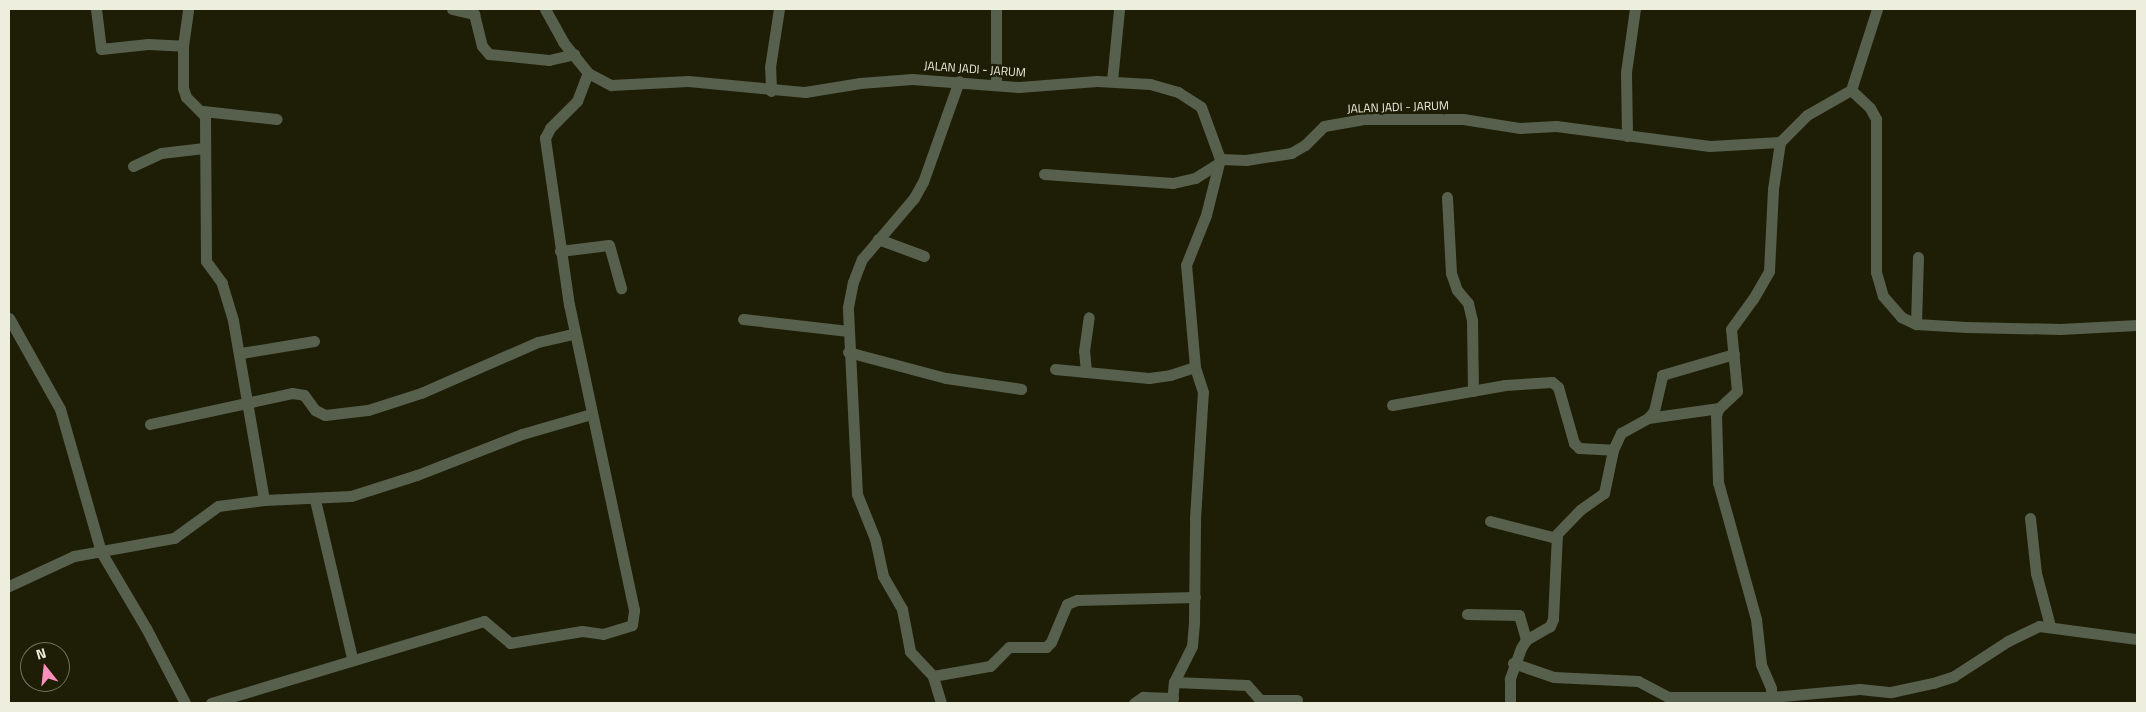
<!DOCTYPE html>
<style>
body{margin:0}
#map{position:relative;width:2146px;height:712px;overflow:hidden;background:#1e1d06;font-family:"Titillium Web",sans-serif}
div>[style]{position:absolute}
.minor>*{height:11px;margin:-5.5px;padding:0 5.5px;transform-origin:5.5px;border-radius:5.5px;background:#57604d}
span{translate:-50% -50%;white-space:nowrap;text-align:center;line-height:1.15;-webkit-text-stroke:4.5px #1e1d06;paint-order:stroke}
.street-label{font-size:12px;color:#eeeedf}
.frame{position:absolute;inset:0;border:10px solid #eeeedf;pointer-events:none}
.north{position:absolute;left:20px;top:642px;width:50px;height:50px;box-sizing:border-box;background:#1e1d06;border:1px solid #71715d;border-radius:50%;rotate:344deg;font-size:14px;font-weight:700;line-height:20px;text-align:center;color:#eeeedf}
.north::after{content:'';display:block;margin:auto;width:18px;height:22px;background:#fe8ebb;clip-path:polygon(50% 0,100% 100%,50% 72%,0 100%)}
</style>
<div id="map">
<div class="minor">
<i style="left:96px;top:9px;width:40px;rotate:82.9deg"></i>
<i style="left:101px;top:49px;width:47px;rotate:-6.1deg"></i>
<i style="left:148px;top:44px;width:35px;rotate:3deg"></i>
<i style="left:452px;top:9px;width:23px;rotate:13deg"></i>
<i style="left:474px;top:14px;width:33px;rotate:76deg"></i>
<i style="left:482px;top:46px;width:11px;rotate:49deg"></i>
<i style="left:489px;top:54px;width:60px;rotate:5.7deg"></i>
<i style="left:549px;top:60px;width:26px;rotate:-13deg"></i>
<i style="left:545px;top:9px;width:38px;rotate:61deg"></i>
<i style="left:563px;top:42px;width:40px;rotate:51deg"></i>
<i style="left:588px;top:73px;width:26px;rotate:28deg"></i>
<i style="left:611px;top:85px;width:77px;rotate:-3deg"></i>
<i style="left:688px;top:81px;width:118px;rotate:5.4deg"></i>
<i style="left:805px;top:92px;width:56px;rotate:-9.3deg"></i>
<i style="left:860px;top:83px;width:52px;rotate:-4.4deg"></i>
<i style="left:912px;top:79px;width:107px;rotate:4.3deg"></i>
<i style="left:1019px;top:87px;width:78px;rotate:-4.4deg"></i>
<i style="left:1097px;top:81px;width:53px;rotate:3.2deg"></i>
<i style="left:1150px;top:84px;width:29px;rotate:16deg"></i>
<i style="left:1178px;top:92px;width:27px;rotate:33deg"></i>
<i style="left:1201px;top:107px;width:55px;rotate:69.9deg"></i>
<i style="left:1220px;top:159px;width:26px;rotate:2deg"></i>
<i style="left:1246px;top:160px;width:46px;rotate:-8.8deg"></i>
<i style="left:1291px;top:153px;width:16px;rotate:-30deg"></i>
<i style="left:1305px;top:145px;width:27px;rotate:-45deg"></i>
<i style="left:1324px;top:126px;width:39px;rotate:-10deg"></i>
<i style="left:1362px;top:119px;width:101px"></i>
<i style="left:1463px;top:119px;width:58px;rotate:9deg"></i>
<i style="left:1520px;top:128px;width:36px;rotate:-3deg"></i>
<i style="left:1556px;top:126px;width:155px;rotate:7.4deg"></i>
<i style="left:1710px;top:146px;width:70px;rotate:-3.3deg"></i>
<i style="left:1780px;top:142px;width:38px;rotate:-45deg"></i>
<i style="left:1807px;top:115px;width:51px;rotate:-29.6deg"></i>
<i style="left:1851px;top:90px;width:85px;rotate:-72.2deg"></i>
<i style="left:1112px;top:81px;width:72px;rotate:-84.4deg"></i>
<i style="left:996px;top:85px;width:76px;rotate:-90deg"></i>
<i style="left:1851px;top:90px;width:26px;rotate:43deg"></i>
<i style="left:1870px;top:108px;width:13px;rotate:61deg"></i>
<i style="left:1876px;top:119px;width:153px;rotate:90deg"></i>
<i style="left:1876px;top:272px;width:25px;rotate:74deg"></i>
<i style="left:1883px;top:296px;width:28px;rotate:49deg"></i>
<i style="left:1901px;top:317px;width:17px;rotate:25deg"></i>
<i style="left:1916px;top:324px;width:50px;rotate:3.4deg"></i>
<i style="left:1966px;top:327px;width:94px;rotate:1.2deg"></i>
<i style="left:2060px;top:329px;width:77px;rotate:-3deg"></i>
<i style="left:771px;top:91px;width:24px;rotate:-92deg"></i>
<i style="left:770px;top:67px;width:59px;rotate:-81.2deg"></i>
<i style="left:203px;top:111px;width:74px;rotate:6.2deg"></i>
<i style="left:1627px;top:136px;width:64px;rotate:-90.9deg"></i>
<i style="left:1626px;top:72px;width:64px;rotate:-81.9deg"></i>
<i style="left:133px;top:166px;width:31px;rotate:-25deg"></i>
<i style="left:161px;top:153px;width:43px;rotate:-6.6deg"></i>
<i style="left:1044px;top:174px;width:129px;rotate:4deg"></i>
<i style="left:1173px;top:183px;width:23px;rotate:-13deg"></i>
<i style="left:1195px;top:178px;width:28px;rotate:-32deg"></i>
<i style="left:1447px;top:197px;width:76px;rotate:87deg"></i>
<i style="left:1451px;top:273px;width:18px;rotate:71deg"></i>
<i style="left:1457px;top:290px;width:17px;rotate:50deg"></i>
<i style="left:1468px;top:303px;width:17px;rotate:77deg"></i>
<i style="left:1472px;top:320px;width:71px;rotate:89.2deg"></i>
<i style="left:878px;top:239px;width:49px;rotate:20.3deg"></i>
<i style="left:560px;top:251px;width:49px;rotate:-7deg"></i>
<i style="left:609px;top:245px;width:45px;rotate:74.4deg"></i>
<i style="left:9px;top:318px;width:104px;rotate:60.7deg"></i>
<i style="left:60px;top:409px;width:149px;rotate:74deg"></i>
<i style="left:101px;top:552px;width:88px;rotate:59.4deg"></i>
<i style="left:146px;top:628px;width:85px;rotate:62.5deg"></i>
<i style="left:743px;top:319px;width:106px;rotate:6.5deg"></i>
<i style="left:1916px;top:324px;width:67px;rotate:-88.3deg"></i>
<i style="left:848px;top:352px;width:101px;rotate:14.9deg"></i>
<i style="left:946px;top:378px;width:76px;rotate:8.3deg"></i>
<i style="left:241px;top:353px;width:74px;rotate:-9.3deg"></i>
<i style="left:1055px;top:369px;width:94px;rotate:5.5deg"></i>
<i style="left:1149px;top:378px;width:21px;rotate:-8deg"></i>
<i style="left:1170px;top:375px;width:26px;rotate:-18deg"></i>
<i style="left:1086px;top:372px;width:21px;rotate:-95deg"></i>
<i style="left:1084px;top:351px;width:34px;rotate:-82deg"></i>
<i style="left:1392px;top:405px;width:115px;rotate:-10deg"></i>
<i style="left:1505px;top:385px;width:47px;rotate:-3.7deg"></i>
<i style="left:1552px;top:382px;width:8px;rotate:40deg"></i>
<i style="left:1558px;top:387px;width:58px;rotate:74.1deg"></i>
<i style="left:1574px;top:443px;width:7px;rotate:45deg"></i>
<i style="left:1579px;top:448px;width:34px;rotate:3deg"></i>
<i style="left:1613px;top:450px;width:44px;rotate:101.8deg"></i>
<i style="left:1604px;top:493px;width:29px;rotate:145deg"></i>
<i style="left:1580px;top:510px;width:33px;rotate:134deg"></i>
<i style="left:1557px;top:534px;width:85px;rotate:92.7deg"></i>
<i style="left:1553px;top:619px;width:8px;rotate:113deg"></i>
<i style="left:1550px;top:626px;width:28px;rotate:150deg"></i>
<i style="left:1526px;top:640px;width:9px;rotate:122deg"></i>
<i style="left:1521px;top:648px;width:33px;rotate:110deg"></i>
<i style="left:1510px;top:679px;width:24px;rotate:90deg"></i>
<i style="left:1648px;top:418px;width:72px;rotate:-8deg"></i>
<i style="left:150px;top:424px;width:145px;rotate:-12.3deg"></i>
<i style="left:292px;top:393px;width:12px;rotate:9deg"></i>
<i style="left:304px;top:395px;width:19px;rotate:54deg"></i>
<i style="left:315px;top:410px;width:11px;rotate:27deg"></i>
<i style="left:325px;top:415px;width:43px;rotate:-6.6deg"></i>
<i style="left:368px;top:410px;width:56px;rotate:-17.8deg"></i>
<i style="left:421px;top:393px;width:128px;rotate:-23.6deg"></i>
<i style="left:538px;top:342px;width:37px;rotate:-13deg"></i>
<i style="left:1613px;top:450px;width:19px;rotate:-65deg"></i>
<i style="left:1621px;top:433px;width:31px;rotate:-29deg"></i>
<i style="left:1648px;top:418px;width:9px;rotate:-49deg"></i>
<i style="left:1654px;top:411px;width:37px;rotate:-77deg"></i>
<i style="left:1662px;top:375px;width:75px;rotate:-16.3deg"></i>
<i style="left:264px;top:500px;width:87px;rotate:-2.6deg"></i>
<i style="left:351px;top:496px;width:69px;rotate:-17.7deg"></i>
<i style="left:417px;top:475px;width:113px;rotate:-21.3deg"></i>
<i style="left:522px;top:434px;width:72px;rotate:-16.2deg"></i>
<i style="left:315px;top:500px;width:162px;rotate:76.8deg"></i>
<i style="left:2030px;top:518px;width:55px;rotate:83.8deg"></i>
<i style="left:2036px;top:573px;width:55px;rotate:75.2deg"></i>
<i style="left:1490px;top:521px;width:68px;rotate:14.4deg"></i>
<i style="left:9px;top:586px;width:72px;rotate:-24.8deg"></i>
<i style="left:74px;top:556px;width:102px;rotate:-10.2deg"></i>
<i style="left:174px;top:538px;width:54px;rotate:-36deg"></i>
<i style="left:218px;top:506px;width:46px;rotate:-7.4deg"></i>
<i style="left:264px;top:500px;width:183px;rotate:-99.8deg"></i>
<i style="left:233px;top:320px;width:39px;rotate:-107deg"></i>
<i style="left:222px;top:283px;width:27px;rotate:-126deg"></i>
<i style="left:206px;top:261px;width:145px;rotate:-90.4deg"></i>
<i style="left:205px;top:116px;width:27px;rotate:-135deg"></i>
<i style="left:186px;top:97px;width:9px;rotate:-108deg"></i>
<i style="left:183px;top:88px;width:42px;rotate:-90deg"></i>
<i style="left:183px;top:46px;width:37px;rotate:-82deg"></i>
<i style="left:1467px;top:614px;width:52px;rotate:1.1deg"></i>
<i style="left:1519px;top:615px;width:26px;rotate:74deg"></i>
<i style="left:1513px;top:663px;width:43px;rotate:18.9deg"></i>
<i style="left:1554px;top:677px;width:84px;rotate:2.7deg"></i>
<i style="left:1638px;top:681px;width:34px;rotate:28deg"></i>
<i style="left:1668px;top:697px;width:104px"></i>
<i style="left:1772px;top:697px;width:88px;rotate:-5.2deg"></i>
<i style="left:1860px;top:689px;width:31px;rotate:6deg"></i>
<i style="left:1891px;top:692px;width:43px;rotate:-12.1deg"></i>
<i style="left:1933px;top:683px;width:22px;rotate:-18deg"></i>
<i style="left:1954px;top:676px;width:64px;rotate:-32.9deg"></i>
<i style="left:2008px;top:641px;width:34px;rotate:-26deg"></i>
<i style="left:2039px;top:626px;width:99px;rotate:7.6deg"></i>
<i style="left:933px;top:676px;width:58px;rotate:-10deg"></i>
<i style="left:990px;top:666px;width:27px;rotate:-45deg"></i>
<i style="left:1009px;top:647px;width:37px"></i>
<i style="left:1046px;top:647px;width:7px;rotate:-45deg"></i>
<i style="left:1051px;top:642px;width:41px;rotate:-67.2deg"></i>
<i style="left:1067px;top:604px;width:11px;rotate:-22deg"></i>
<i style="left:1077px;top:600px;width:118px;rotate:-1.5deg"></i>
<i style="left:1174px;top:682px;width:73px;rotate:2.4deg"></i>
<i style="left:1247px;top:685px;width:20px;rotate:49deg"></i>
<i style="left:1260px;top:700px;width:37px"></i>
<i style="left:211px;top:703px;width:285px;rotate:-16.7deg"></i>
<i style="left:484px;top:621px;width:34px;rotate:40deg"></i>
<i style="left:510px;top:643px;width:73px;rotate:-9.5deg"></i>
<i style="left:582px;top:631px;width:21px;rotate:8deg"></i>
<i style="left:603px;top:634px;width:30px;rotate:-17deg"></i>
<i style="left:632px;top:625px;width:15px;rotate:-82deg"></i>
<i style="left:634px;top:610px;width:312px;rotate:-102deg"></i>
<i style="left:569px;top:305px;width:169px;rotate:-98.2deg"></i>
<i style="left:545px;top:138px;width:11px;rotate:-63deg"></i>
<i style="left:550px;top:128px;width:38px;rotate:-45deg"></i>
<i style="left:577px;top:101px;width:30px;rotate:-69deg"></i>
<i style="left:941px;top:703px;width:28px;rotate:-107deg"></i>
<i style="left:933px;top:676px;width:34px;rotate:-133deg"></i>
<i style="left:910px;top:651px;width:43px;rotate:-100.8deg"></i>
<i style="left:902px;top:609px;width:38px;rotate:-120deg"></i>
<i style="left:883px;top:576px;width:38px;rotate:-102deg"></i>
<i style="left:875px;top:539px;width:48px;rotate:-111.8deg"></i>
<i style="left:857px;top:494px;width:187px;rotate:-92.8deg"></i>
<i style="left:848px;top:307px;width:25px;rotate:-79deg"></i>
<i style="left:853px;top:282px;width:25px;rotate:-69deg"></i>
<i style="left:862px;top:259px;width:80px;rotate:-49.6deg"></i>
<i style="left:914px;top:198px;width:18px;rotate:-61deg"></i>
<i style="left:923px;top:182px;width:107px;rotate:-70.4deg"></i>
<i style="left:1134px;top:703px;width:11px;rotate:-34deg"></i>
<i style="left:1143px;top:697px;width:30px;rotate:2deg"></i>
<i style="left:1172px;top:703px;width:21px;rotate:-85deg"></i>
<i style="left:1174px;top:682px;width:40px;rotate:-63.4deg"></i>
<i style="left:1192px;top:646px;width:25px;rotate:-85deg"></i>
<i style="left:1194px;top:621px;width:103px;rotate:-89.4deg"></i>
<i style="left:1195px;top:518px;width:126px;rotate:-86.4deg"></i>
<i style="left:1203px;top:392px;width:26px;rotate:-108deg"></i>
<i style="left:1195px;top:367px;width:102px;rotate:-95deg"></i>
<i style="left:1186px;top:265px;width:54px;rotate:-68.2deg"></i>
<i style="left:1206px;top:215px;width:58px;rotate:-76deg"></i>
<i style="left:1772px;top:703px;width:15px;rotate:-94deg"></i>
<i style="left:1771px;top:688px;width:26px;rotate:-113deg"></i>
<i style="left:1761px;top:664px;width:45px;rotate:-96.3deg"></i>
<i style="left:1756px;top:619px;width:142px;rotate:-105.5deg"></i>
<i style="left:1718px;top:482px;width:66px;rotate:-91.7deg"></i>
<i style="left:1716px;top:416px;width:7px;rotate:-74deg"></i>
<i style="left:1718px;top:409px;width:26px;rotate:-43deg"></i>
<i style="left:1737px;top:391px;width:62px;rotate:-95.5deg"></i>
<i style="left:1731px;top:329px;width:37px;rotate:-54deg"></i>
<i style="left:1753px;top:299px;width:32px;rotate:-60deg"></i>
<i style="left:1769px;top:271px;width:82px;rotate:-87.2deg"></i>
<i style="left:1773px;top:189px;width:48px;rotate:-81.5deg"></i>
</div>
<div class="street-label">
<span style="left:975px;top:69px;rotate:4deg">JALAN JADI - JARUM</span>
<span style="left:1398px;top:107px;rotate:-2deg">JALAN JADI - JARUM</span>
</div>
<div class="frame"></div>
<div class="north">N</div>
</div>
